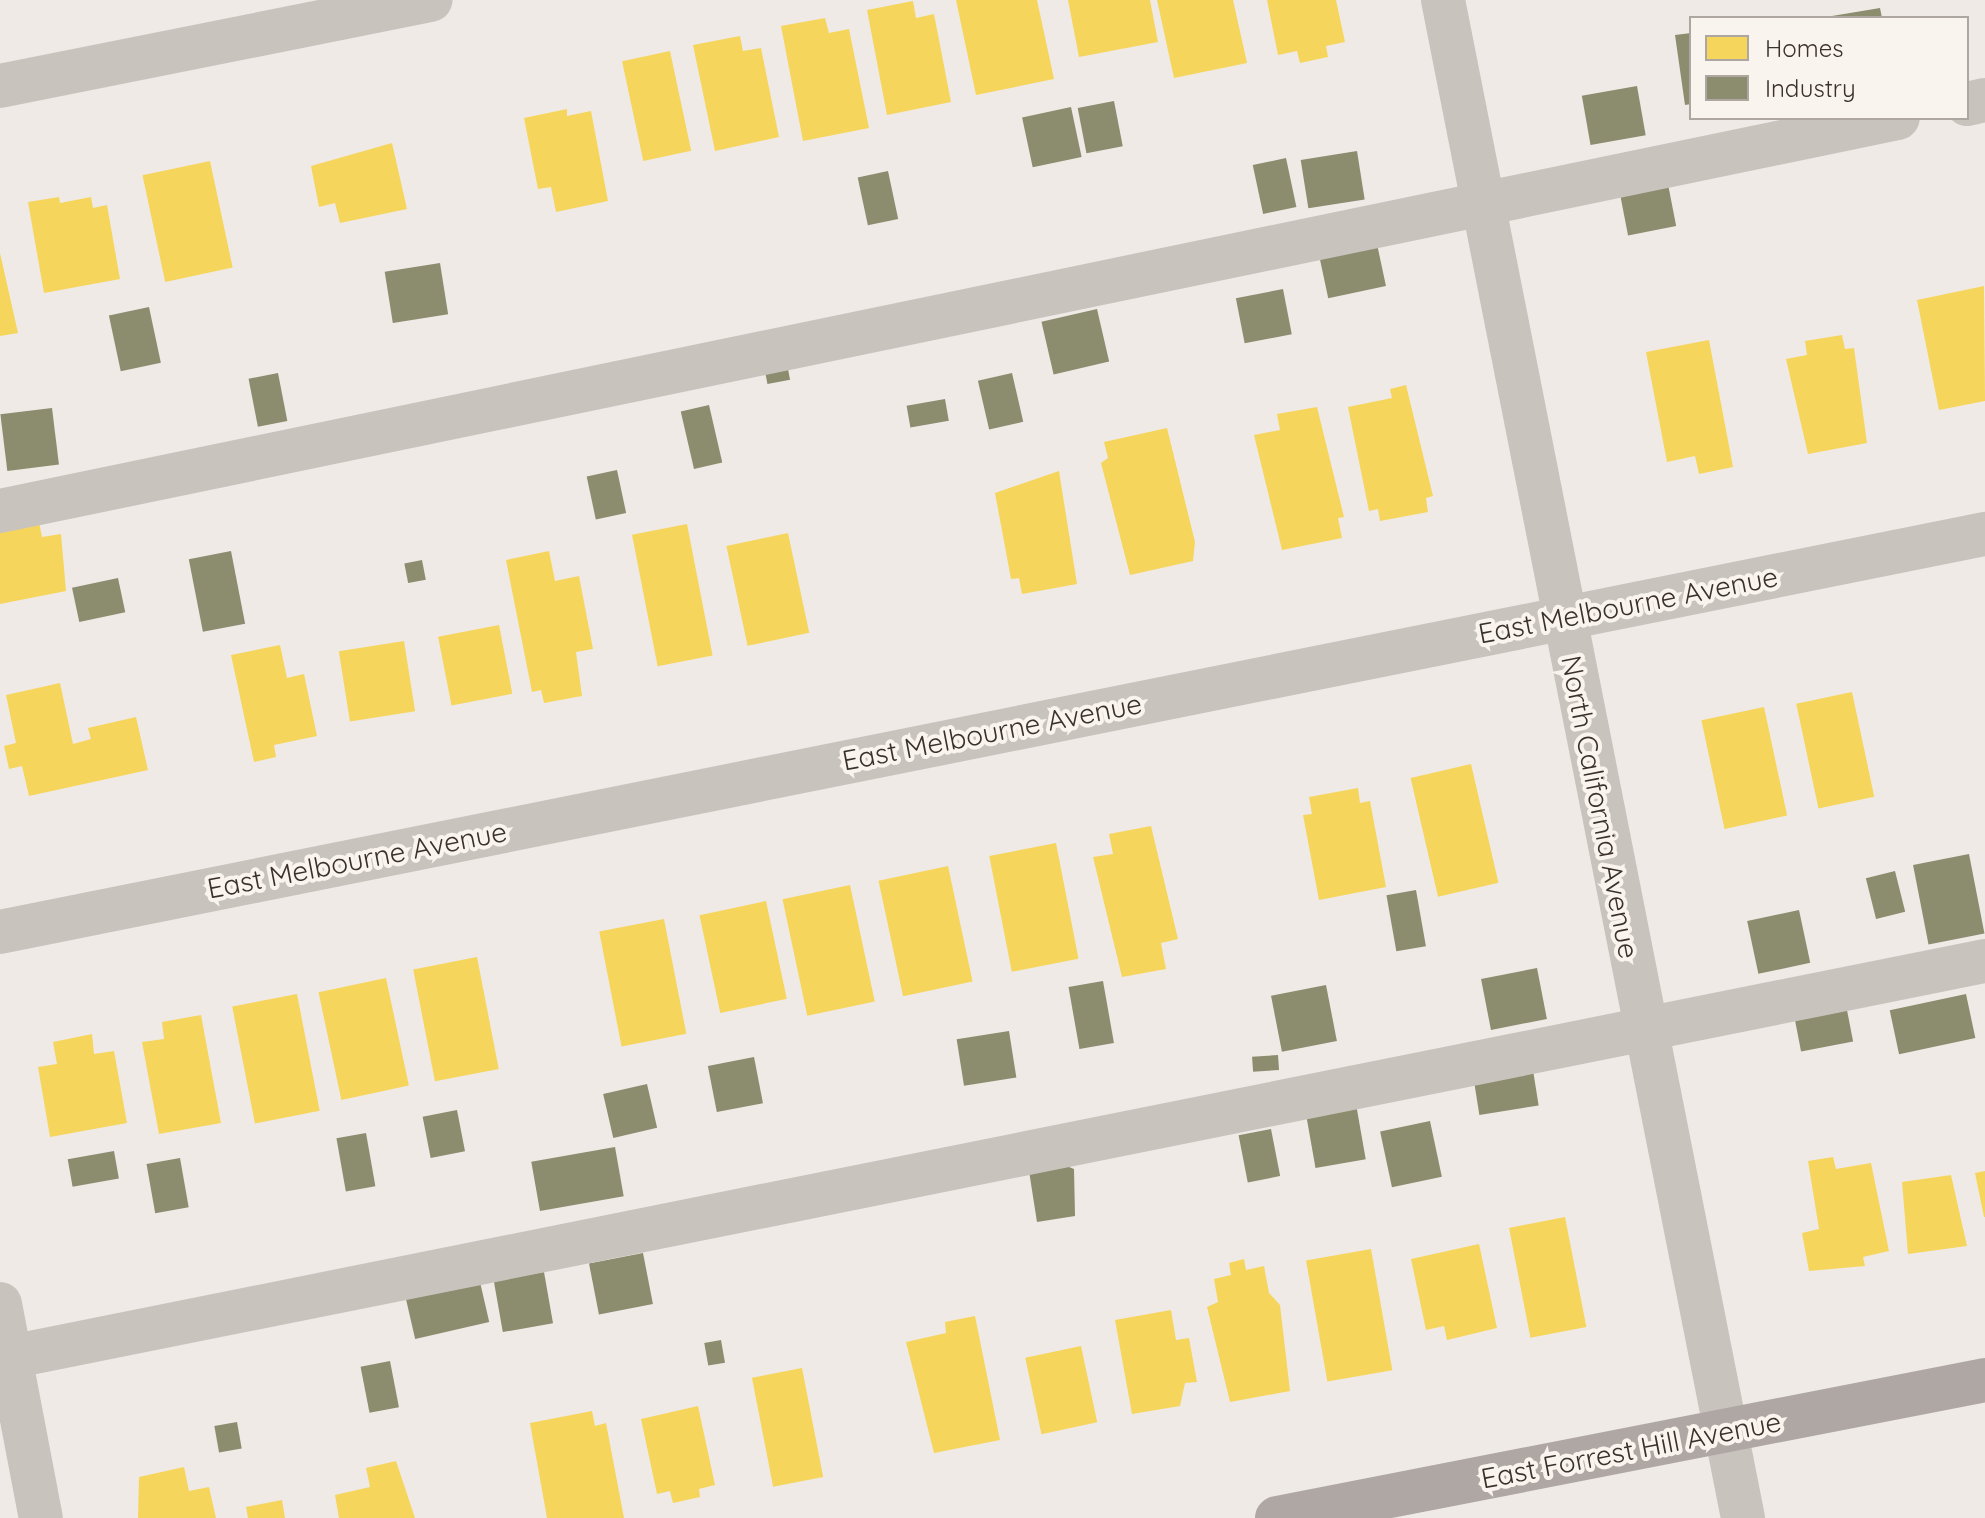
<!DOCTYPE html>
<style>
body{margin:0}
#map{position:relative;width:1985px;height:1518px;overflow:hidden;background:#efeae6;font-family:Quicksand,sans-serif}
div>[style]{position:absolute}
.homes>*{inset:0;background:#f6d55c;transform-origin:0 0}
.industry>*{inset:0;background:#8c8c6e;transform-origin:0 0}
.minor>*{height:44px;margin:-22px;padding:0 22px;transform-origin:22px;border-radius:22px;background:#c9c3be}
.major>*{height:44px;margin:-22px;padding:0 22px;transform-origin:22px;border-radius:22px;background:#aea7a3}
span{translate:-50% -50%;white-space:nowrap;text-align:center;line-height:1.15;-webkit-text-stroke:8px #faf4ef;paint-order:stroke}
.street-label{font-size:28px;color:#3a302c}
.legend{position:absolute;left:1689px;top:16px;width:280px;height:104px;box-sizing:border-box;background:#faf4ef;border:2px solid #ada6a1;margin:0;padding:10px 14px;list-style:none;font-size:24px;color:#3a302c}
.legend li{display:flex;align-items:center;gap:16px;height:40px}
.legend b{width:40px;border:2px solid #ada6a1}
</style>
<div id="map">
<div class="homes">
<i style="clip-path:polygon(956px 0,1037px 0,1054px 79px,976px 95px)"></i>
<i style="clip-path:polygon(1068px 0,1150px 0,1158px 42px,1079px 57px)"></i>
<i style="clip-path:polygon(1157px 0,1233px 0,1247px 63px,1174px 78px)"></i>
<i style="clip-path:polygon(1267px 0,1336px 0,1345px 42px,1326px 46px,1328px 57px,1300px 63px,1297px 51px,1278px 55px)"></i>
<i style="clip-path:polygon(913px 1px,916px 18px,934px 14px,951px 102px,887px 115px,867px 10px)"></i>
<i style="clip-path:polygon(825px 18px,829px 33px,849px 29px,869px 128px,803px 141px,781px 26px)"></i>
<i style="clip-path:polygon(740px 36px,743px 51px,761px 48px,779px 137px,715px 151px,693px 45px)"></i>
<i style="left:670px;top:51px;width:102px;height:49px;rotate:78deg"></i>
<i style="clip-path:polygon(567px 109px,567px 116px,591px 111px,608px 201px,556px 212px,551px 187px,538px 189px,524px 118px)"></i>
<i style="clip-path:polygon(392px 143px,407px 209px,340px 223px,335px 203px,319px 207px,311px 166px)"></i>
<i style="left:210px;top:161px;width:109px;height:69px;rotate:78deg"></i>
<i style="clip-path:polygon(59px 197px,60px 203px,91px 197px,93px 208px,107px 205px,120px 279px,44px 293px,28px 202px)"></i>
<i style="clip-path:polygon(0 253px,18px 333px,0 336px)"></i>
<i style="clip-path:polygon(1984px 286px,1985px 401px,1939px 410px,1917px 300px)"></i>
<i style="clip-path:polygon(1842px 335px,1845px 349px,1854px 348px,1867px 443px,1808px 454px,1786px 359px,1807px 355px,1805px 341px)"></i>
<i style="clip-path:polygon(1709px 340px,1733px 467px,1699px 474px,1695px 456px,1667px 462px,1646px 352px)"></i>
<i style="clip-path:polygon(1406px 385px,1433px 496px,1426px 498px,1428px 512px,1380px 521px,1378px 509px,1369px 511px,1348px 407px,1392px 398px,1390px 389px)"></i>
<i style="clip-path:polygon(1317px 407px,1344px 517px,1338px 518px,1342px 538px,1282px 550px,1254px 435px,1280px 430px,1277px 414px)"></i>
<i style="clip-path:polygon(1167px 428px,1195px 542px,1193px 561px,1130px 575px,1101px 463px,1108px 458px,1104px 442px)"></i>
<i style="clip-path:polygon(1059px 471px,1077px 584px,1022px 594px,1019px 578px,1011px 579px,995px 493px)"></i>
<i style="clip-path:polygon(38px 517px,42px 537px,61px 534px,66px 591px,0 604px,0 524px)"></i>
<i style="left:687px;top:524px;width:134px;height:56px;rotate:79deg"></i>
<i style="left:788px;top:533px;width:102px;height:63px;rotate:78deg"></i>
<i style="clip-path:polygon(549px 551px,555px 581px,579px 576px,593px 649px,576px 652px,582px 696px,544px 703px,541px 690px,532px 692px,506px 560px)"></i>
<i style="left:499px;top:625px;width:70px;height:62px;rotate:79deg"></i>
<i style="left:404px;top:641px;width:71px;height:66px;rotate:81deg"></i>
<i style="clip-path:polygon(280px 645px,287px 678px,304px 674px,317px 736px,274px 745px,276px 757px,254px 762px,231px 655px)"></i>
<i style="clip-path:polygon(60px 683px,73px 744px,91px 739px,88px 728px,136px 717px,148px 770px,29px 796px,22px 766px,9px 769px,4px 746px,16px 743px,6px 695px)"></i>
<i style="left:1852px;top:692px;width:107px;height:57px;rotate:78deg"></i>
<i style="left:1764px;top:707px;width:111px;height:64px;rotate:78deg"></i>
<i style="left:1471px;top:764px;width:122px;height:62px;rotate:77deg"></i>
<i style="clip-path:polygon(1358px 788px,1360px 803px,1370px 801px,1386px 887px,1319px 900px,1303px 815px,1312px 814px,1309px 797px)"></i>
<i style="clip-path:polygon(1151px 826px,1178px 939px,1161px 943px,1166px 969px,1122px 977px,1093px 857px,1113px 854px,1109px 834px)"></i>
<i style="left:1056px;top:843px;width:118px;height:68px;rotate:79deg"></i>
<i style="left:948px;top:866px;width:118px;height:71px;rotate:78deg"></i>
<i style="left:850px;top:885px;width:119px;height:69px;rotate:78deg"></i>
<i style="left:766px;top:901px;width:100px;height:68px;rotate:78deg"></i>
<i style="left:664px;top:919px;width:117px;height:66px;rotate:79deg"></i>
<i style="left:477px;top:957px;width:114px;height:65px;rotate:79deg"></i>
<i style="left:386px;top:978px;width:110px;height:69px;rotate:78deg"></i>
<i style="left:297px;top:994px;width:119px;height:66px;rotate:79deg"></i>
<i style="clip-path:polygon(201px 1015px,221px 1123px,159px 1134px,142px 1042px,164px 1039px,162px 1022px)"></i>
<i style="clip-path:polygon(92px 1034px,94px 1054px,114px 1051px,127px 1123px,50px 1137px,38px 1067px,57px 1064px,53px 1042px)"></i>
<i style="clip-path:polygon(1833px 1157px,1836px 1169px,1871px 1163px,1889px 1251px,1863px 1257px,1865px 1266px,1809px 1271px,1802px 1233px,1819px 1229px,1808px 1161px)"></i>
<i style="clip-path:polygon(1985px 1171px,1985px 1217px,1984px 1217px,1975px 1173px)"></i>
<i style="clip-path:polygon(1951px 1175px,1967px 1246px,1908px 1254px,1902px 1182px)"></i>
<i style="left:1565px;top:1217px;width:112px;height:57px;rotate:79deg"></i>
<i style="clip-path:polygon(1479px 1244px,1497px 1328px,1447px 1340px,1444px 1326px,1426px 1330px,1411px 1259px)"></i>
<i style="left:1371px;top:1249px;width:123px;height:66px;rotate:80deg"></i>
<i style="clip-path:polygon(1244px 1259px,1246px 1270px,1264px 1266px,1269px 1293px,1280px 1305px,1290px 1391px,1230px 1402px,1207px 1307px,1218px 1302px,1214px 1279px,1231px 1275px,1229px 1263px)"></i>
<i style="clip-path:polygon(1171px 1310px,1176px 1340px,1189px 1338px,1197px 1382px,1185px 1383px,1180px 1406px,1132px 1414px,1115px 1320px)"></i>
<i style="clip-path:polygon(975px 1316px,1000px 1440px,934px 1453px,906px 1342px,946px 1333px,945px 1322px)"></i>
<i style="left:1081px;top:1346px;width:78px;height:57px;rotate:78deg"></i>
<i style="left:802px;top:1368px;width:111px;height:51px;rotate:79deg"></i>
<i style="clip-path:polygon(698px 1406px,715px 1485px,699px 1489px,700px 1497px,673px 1503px,670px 1491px,657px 1494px,641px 1419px)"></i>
<i style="clip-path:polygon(592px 1411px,595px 1426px,606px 1423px,624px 1518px,547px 1518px,530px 1423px)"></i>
<i style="clip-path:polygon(396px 1461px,415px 1518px,339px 1518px,335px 1495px,370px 1487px,366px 1468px)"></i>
<i style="clip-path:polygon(184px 1467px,189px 1491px,209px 1487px,216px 1518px,138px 1518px,139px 1477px)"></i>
<i style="clip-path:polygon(282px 1500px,285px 1518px,248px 1518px,246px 1507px)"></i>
</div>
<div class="industry">
<i style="clip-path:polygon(1880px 8px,1882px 18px,1833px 18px,1832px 16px)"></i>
<i style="clip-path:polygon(1691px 33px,1691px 104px,1685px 105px,1675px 35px)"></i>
<i style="left:1637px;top:86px;width:50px;height:56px;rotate:80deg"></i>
<i style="left:1114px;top:101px;width:46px;height:37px;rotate:79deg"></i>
<i style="left:1071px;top:107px;width:51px;height:50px;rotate:78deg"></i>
<i style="left:1357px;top:151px;width:49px;height:57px;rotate:81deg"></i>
<i style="left:1286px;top:158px;width:50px;height:34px;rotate:78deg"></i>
<i style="left:888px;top:171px;width:49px;height:31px;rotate:78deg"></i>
<i style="left:1667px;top:179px;width:48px;height:49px;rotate:79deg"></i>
<i style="left:1377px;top:244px;width:43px;height:59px;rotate:78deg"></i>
<i style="left:440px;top:263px;width:52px;height:56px;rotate:81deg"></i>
<i style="left:1283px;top:289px;width:46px;height:48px;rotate:79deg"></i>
<i style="left:149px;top:307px;width:57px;height:41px;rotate:78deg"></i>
<i style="left:1097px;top:309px;width:54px;height:57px;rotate:77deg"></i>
<i style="left:787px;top:364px;width:16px;height:23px;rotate:79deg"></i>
<i style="left:278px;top:373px;width:49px;height:30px;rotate:79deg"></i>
<i style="left:1012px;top:373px;width:50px;height:35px;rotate:77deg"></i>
<i style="left:945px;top:399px;width:22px;height:39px;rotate:80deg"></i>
<i style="left:709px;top:405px;width:59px;height:29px;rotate:77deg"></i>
<i style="left:52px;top:408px;width:57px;height:52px;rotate:83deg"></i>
<i style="left:617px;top:470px;width:44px;height:31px;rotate:78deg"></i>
<i style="left:231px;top:551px;width:74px;height:43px;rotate:79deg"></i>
<i style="left:422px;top:560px;width:20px;height:18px;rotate:79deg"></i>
<i style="left:118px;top:578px;width:35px;height:47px;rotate:78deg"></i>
<i style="left:1969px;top:854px;width:81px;height:57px;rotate:79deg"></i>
<i style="left:1895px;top:871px;width:42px;height:30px;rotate:76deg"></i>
<i style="left:1416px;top:890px;width:57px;height:30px;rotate:80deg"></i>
<i style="left:1799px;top:910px;width:54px;height:53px;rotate:78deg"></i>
<i style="left:1537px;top:968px;width:52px;height:57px;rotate:79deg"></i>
<i style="left:1103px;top:981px;width:63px;height:35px;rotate:80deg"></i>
<i style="left:1326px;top:985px;width:57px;height:56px;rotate:79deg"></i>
<i style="left:1966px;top:994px;width:45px;height:78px;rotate:78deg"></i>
<i style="left:1847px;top:1010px;width:32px;height:53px;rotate:79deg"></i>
<i style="left:1009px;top:1031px;width:47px;height:53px;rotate:81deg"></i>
<i style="left:1278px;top:1055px;width:15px;height:26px;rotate:86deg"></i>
<i style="left:754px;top:1057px;width:47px;height:47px;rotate:79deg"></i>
<i style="left:1533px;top:1070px;width:36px;height:60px;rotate:81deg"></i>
<i style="left:647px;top:1084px;width:45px;height:45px;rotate:77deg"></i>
<i style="left:1356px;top:1104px;width:56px;height:51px;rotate:80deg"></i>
<i style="left:457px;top:1110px;width:42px;height:35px;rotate:79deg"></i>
<i style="left:1430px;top:1121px;width:57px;height:51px;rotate:78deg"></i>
<i style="left:1271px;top:1129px;width:48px;height:33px;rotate:79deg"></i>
<i style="left:366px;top:1133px;width:54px;height:30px;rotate:80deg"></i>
<i style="left:615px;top:1147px;width:50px;height:85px;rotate:80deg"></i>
<i style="left:114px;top:1151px;width:28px;height:47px;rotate:80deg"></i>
<i style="left:180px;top:1158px;width:50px;height:34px;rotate:80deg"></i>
<i style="clip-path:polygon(1064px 1165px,1074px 1169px,1075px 1216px,1037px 1222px,1029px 1171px)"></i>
<i style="left:643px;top:1253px;width:52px;height:55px;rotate:79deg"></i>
<i style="left:544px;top:1272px;width:52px;height:51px;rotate:80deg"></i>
<i style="left:480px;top:1282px;width:41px;height:76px;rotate:77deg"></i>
<i style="left:721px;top:1340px;width:23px;height:17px;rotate:80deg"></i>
<i style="left:390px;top:1361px;width:47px;height:30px;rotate:79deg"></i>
<i style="left:237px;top:1422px;width:27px;height:23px;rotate:80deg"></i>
</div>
<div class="minor">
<i style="left:1443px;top:0;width:1547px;rotate:78.82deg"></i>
<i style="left:0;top:86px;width:439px;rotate:-11.3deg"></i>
<i style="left:1967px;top:104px;width:18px;rotate:-13deg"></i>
<i style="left:0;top:511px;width:1938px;rotate:-11.7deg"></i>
<i style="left:0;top:932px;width:2025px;rotate:-11.34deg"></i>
<i style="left:0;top:1304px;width:218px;rotate:79.2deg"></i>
<i style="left:10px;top:1357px;width:2014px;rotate:-11.34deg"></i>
</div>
<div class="major">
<i style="left:1277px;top:1518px;width:721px;rotate:-11.03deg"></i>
</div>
<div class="street-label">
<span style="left:1628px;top:605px;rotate:-11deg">East Melbourne Avenue</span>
<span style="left:992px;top:732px;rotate:-11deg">East Melbourne Avenue</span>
<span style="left:1600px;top:807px;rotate:79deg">North California Avenue</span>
<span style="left:357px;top:860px;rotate:-11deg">East Melbourne Avenue</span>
<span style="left:1631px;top:1450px;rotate:-11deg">East Forrest Hill Avenue</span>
</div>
<ul class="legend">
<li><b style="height:22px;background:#f6d55c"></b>Homes</li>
<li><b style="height:22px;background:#8c8c6e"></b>Industry</li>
</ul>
</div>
